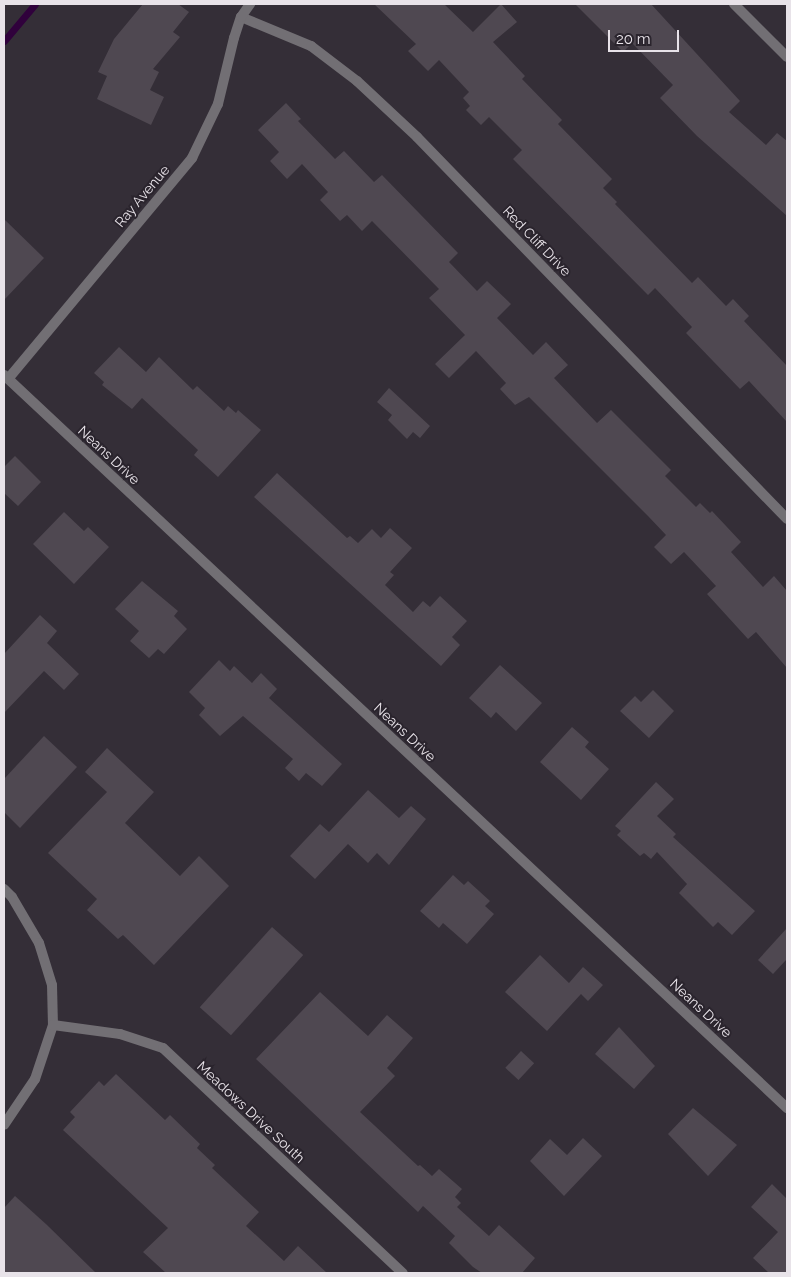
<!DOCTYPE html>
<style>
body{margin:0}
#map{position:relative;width:791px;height:1277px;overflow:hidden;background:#342e37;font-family:Raleway,sans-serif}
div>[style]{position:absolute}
.stream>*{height:7px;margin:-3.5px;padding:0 3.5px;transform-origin:3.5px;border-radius:3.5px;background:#30013c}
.building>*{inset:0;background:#4f4851;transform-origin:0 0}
.minor>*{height:10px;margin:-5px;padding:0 5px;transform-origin:5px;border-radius:5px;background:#726f74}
span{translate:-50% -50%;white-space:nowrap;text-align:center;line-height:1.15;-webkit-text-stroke:4px #2a242d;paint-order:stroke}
.street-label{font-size:14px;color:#e8e3e9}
.frame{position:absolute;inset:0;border:5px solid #e8e3e9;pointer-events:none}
.scale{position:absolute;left:608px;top:30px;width:71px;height:22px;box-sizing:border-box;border:2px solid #e8e3e9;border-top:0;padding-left:6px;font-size:15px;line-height:18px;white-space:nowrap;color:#e8e3e9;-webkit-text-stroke:4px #2a242d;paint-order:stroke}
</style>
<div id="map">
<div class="stream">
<i style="left:4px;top:41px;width:48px;rotate:-50deg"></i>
</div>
<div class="building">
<i style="clip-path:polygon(143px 4px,178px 4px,189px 12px,173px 32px,180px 37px,153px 69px,159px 72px,150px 90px,164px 97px,151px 125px,97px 99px,107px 76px,98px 72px,114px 39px)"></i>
<i style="clip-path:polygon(374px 4px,444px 4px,473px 32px,501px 4px,517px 22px,493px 42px,525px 76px,522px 79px,562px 120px,558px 124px,612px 179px,603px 188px,617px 202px,615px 204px,692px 283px,698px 277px,726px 306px,733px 299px,749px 316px,744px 321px,787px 366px,787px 422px,749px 381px,740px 389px,686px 333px,692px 327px,655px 288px,648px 295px,513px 159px,522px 150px,489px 117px,481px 125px,466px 110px,470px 106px,463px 98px,469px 92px,439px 60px,428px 71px,408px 51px,416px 44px)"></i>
<i style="clip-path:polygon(575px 4px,651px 4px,740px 101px,729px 112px,766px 145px,777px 133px,787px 141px,787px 216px,697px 136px,660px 98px,673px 85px,632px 43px,623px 52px)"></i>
<i style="clip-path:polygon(286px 103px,301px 119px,298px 121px,335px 159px,344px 151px,374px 182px,382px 175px,458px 253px,449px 262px,477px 291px,487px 281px,511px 304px,497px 318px,533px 355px,546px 342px,568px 365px,554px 378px,597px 423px,611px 410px,671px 470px,665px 476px,696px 507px,700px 503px,710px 513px,712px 511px,741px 542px,731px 552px,763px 587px,774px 576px,787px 591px,787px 668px,756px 632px,748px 639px,707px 594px,716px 586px,684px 552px,671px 564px,654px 547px,666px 535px,648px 516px,529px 397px,515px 405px,500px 389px,506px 383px,476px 351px,449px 378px,435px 364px,465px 335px,429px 298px,439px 289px,372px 221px,362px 231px,347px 215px,340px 221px,320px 200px,328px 192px,302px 164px,287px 179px,270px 161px,279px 152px,258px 130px)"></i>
<i style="clip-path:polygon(4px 219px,44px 258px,4px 300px)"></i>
<i style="clip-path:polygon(119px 347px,146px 372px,159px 357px,193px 390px,197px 386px,224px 411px,228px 406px,236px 413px,238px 410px,261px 430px,218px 477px,194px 455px,198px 450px,142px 398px,132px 409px,102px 385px,104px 382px,94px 373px)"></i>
<i style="clip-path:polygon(389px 388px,430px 426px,420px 438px,413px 432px,407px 439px,388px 420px,392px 415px,377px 402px)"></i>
<i style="clip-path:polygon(15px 456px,41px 482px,18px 506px,4px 493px,4px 467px)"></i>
<i style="clip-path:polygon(277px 473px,347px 538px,350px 536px,358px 543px,372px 529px,381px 538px,390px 528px,412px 548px,390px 572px,394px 575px,385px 585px,413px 612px,423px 601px,430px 607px,440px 596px,467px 621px,452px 637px,460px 645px,441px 666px,254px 497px)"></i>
<i style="clip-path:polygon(64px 512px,84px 531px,88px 527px,109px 547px,74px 584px,33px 544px)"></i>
<i style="clip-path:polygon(142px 581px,178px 611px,174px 616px,187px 629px,164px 654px,158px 649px,149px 658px,130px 641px,139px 631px,115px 609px)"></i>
<i style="clip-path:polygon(40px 615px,57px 631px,47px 643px,79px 674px,64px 690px,44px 671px,4px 713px,4px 654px)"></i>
<i style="clip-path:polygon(219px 660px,230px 671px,234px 666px,252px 683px,261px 673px,277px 689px,269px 698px,342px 764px,322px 786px,306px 773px,299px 781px,285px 768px,293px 759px,243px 716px,220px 736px,199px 715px,205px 708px,189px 692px)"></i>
<i style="clip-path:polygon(500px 665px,542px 703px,516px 731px,496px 712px,491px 718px,469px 698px)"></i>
<i style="clip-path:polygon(653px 690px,674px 711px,649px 738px,620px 711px,635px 696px,641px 702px)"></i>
<i style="clip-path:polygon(572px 727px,589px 742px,585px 747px,609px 769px,581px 800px,540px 762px)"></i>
<i style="clip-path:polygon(44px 736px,77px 767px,20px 828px,4px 812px,4px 779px)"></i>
<i style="clip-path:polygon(107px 748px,154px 792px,125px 823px,180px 876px,199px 856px,229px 886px,154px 965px,123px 935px,118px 939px,87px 910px,97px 899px,48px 853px,107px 792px,85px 772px)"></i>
<i style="clip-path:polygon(656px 782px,674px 799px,657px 816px,676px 834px,673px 837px,755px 911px,732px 935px,718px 922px,713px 927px,679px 893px,687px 884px,657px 852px,651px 859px,644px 853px,640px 856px,617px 835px,621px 831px,615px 826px)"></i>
<i style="clip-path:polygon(368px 790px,399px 818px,411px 806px,426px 819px,389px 865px,377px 853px,368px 863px,348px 844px,315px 879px,290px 856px,320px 824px,329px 832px)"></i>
<i style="clip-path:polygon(453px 875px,464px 885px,468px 881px,490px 901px,485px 906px,494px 914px,467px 944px,443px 923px,439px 928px,420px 911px)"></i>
<i style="left:272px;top:927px;width:42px;height:108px;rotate:42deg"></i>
<i style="clip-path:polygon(787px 928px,787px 959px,773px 974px,758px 960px)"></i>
<i style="clip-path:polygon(540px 955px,569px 983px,583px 967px,603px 985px,588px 1001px,581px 994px,547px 1031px,505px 992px)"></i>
<i style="clip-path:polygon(320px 992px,368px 1036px,387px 1015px,413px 1038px,387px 1068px,395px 1076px,360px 1112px,418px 1166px,420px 1165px,432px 1176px,439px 1169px,462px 1189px,455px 1197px,461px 1203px,457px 1207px,489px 1236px,499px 1225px,535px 1258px,522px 1273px,482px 1273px,473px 1267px,449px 1243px,455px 1236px,438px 1220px,423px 1206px,418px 1212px,256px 1059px)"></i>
<i style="clip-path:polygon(619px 1027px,655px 1066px,634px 1089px,595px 1054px)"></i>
<i style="left:521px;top:1051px;width:18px;height:23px;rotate:43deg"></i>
<i style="clip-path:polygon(116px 1074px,165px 1120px,170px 1115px,200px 1144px,197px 1148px,215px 1165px,212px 1168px,259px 1212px,246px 1226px,284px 1261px,298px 1246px,327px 1273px,166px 1273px,143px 1252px,168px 1228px,63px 1130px,75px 1117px,70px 1112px,99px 1081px,104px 1086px)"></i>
<i style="clip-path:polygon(693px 1108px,737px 1145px,708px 1176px,668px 1134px)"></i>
<i style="clip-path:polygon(583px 1138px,602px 1156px,564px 1196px,530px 1161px,550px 1139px,567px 1155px)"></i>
<i style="clip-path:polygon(772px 1184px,787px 1199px,787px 1273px,769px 1273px,753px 1258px,778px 1232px,751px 1207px)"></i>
<i style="clip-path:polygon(15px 1196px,47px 1225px,96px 1273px,4px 1273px,4px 1208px)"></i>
</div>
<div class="minor">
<i style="left:734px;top:4px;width:75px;rotate:45deg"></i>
<i style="left:241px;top:17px;width:76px;rotate:22.5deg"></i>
<i style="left:311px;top:46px;width:58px;rotate:37.3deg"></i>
<i style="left:357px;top:81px;width:82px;rotate:43deg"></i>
<i style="left:417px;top:137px;width:532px;rotate:45.91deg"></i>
<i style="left:4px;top:375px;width:1073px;rotate:43.11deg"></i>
<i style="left:8px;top:379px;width:288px;rotate:-50.2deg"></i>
<i style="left:192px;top:158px;width:60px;rotate:-64.3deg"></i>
<i style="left:218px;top:104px;width:68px;rotate:-76.4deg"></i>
<i style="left:234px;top:38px;width:22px;rotate:-72deg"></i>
<i style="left:241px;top:17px;width:16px;rotate:-55deg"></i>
<i style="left:4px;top:889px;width:11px;rotate:45deg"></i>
<i style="left:12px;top:897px;width:53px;rotate:59.6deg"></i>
<i style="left:39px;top:943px;width:44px;rotate:72.8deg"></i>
<i style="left:52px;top:985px;width:40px;rotate:88.6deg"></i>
<i style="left:53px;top:1025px;width:57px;rotate:108.4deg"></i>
<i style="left:35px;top:1079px;width:55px;rotate:124deg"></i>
<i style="left:53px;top:1025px;width:68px;rotate:7.7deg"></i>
<i style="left:120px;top:1034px;width:45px;rotate:18deg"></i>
<i style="left:163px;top:1048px;width:329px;rotate:43.2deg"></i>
</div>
<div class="street-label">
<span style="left:142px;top:196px;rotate:-50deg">Ray Avenue</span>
<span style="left:537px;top:241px;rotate:46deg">Red Cliff Drive</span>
<span style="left:109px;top:455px;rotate:43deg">Neans Drive</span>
<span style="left:405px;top:732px;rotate:43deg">Neans Drive</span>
<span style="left:701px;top:1008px;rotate:43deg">Neans Drive</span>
<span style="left:251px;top:1112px;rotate:43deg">Meadows Drive South</span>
</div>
<div class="frame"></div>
<div class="scale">20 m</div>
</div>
